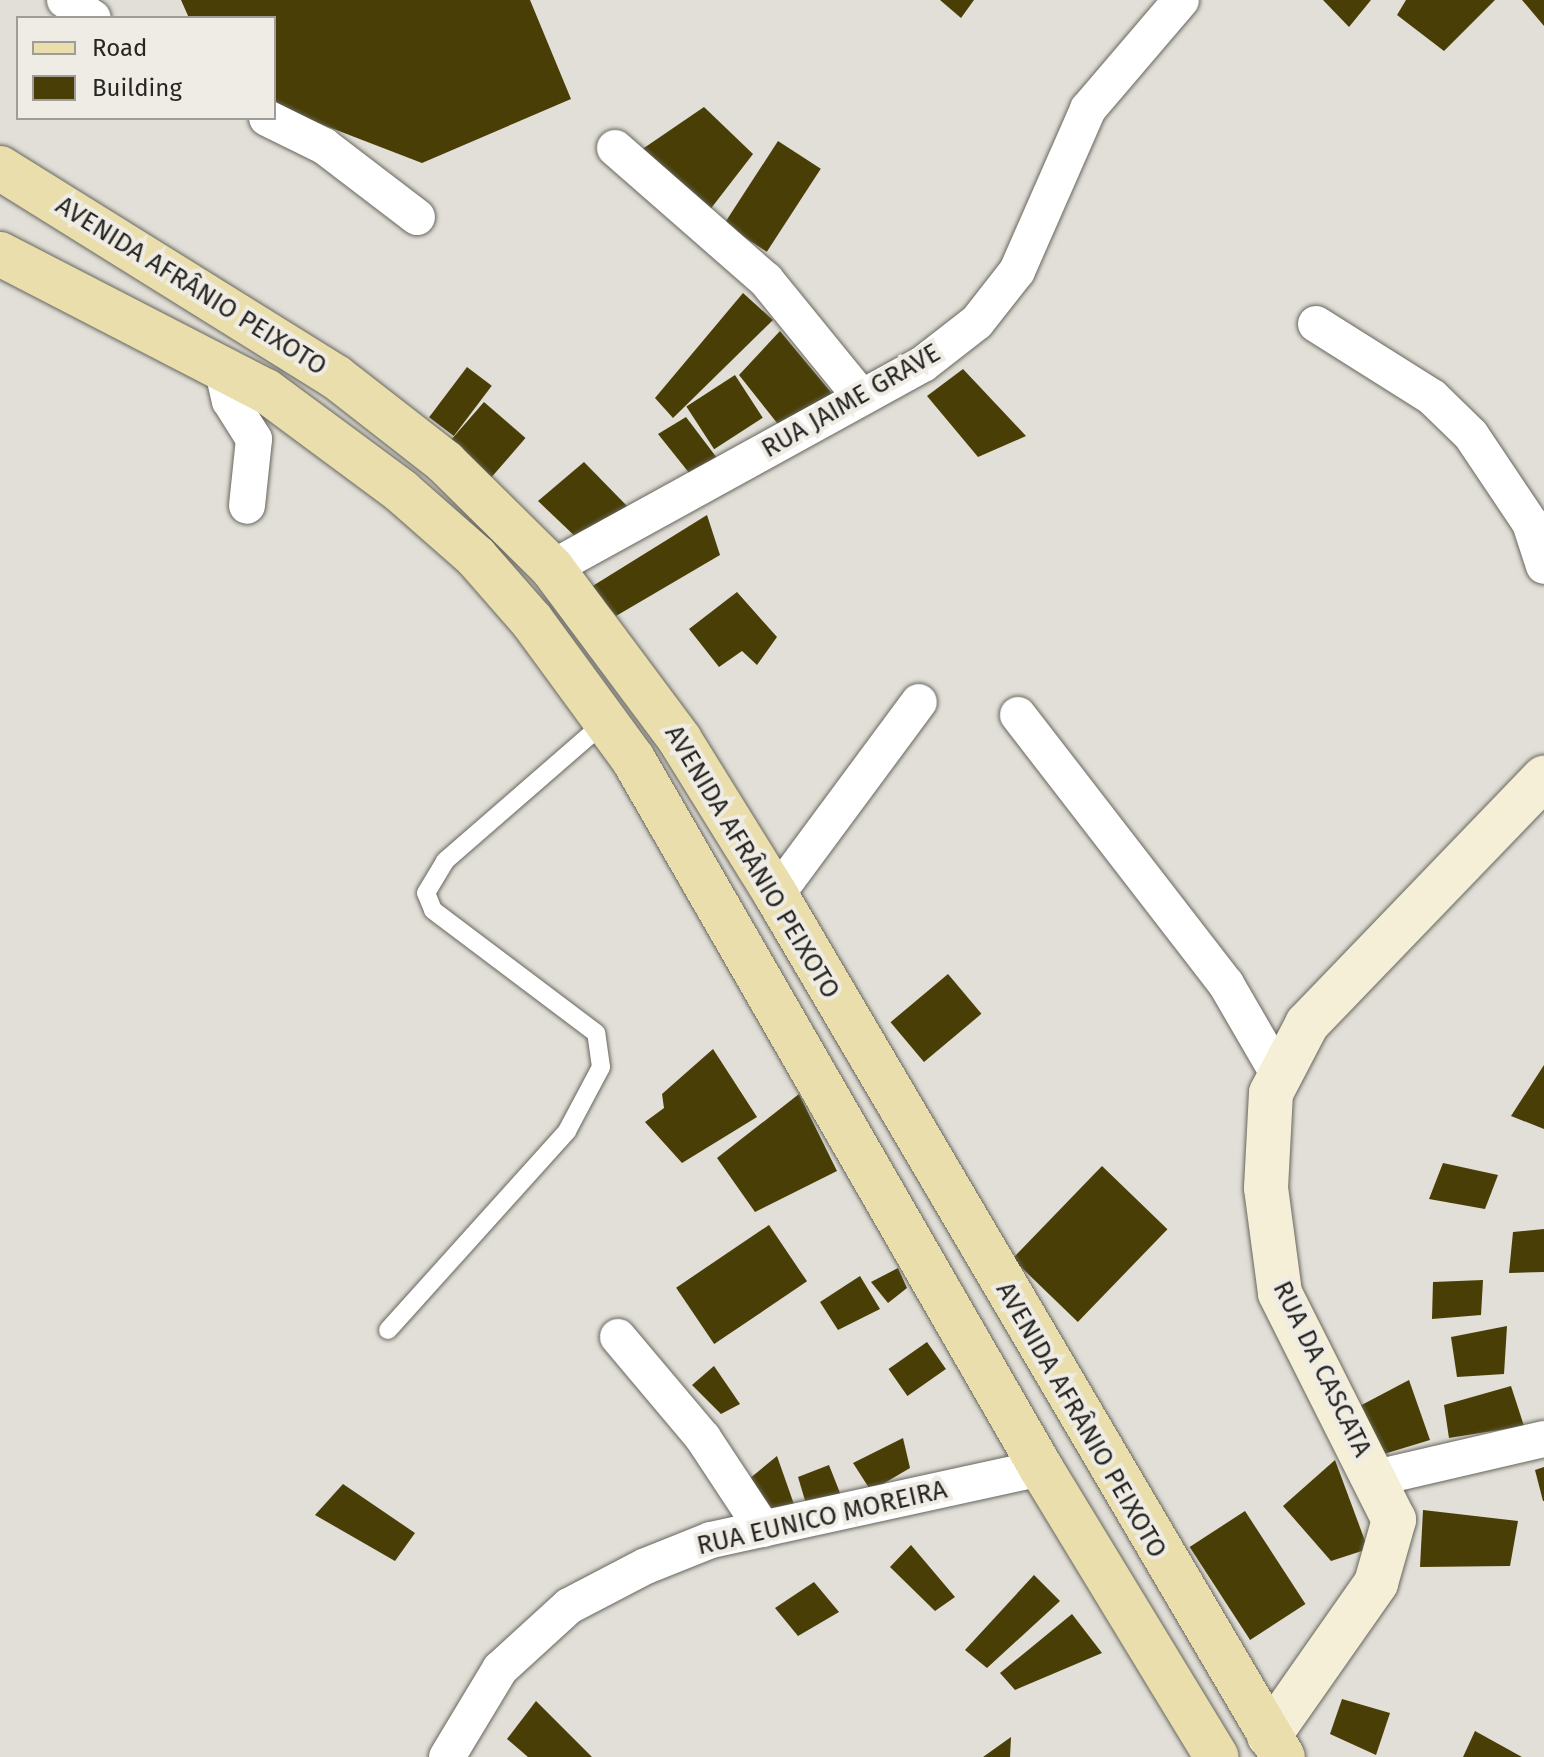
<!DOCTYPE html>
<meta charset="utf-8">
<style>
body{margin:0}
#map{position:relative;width:1544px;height:1757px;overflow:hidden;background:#e1dfd7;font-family:"Fira Sans",sans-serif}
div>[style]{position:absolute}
.building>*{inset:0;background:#493e06;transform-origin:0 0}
.roads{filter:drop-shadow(0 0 2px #67665e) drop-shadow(0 0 2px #67665e)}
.lane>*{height:18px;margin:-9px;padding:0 9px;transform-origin:9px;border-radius:9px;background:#fff}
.street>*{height:36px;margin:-18px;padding:0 18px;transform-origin:18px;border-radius:18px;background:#fff}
.secondary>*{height:44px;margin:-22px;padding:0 22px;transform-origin:22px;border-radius:22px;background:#f4efd6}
.primary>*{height:44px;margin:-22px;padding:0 22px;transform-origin:22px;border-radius:22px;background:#eadfac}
span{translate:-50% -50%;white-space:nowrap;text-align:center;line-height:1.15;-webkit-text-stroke:8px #eeece4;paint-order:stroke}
.street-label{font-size:26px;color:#272623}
.legend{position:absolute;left:16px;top:16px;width:260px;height:104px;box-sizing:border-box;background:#eeece4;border:2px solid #9e9d97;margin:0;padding:10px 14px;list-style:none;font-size:24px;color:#272623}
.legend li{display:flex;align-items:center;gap:16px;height:40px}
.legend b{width:40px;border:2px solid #9e9d97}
</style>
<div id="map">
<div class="building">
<i style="clip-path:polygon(181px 0,530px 0,571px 99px,422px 163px,274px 106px,274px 18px,189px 18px)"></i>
<i style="clip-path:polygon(940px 0,974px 0,961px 18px)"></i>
<i style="clip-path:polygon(1323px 0,1371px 0,1349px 27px)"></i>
<i style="clip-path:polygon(1406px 0,1495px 0,1444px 51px,1397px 15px)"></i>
<i style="clip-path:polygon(1522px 0,1544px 0,1544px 26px)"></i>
<i style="clip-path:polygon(704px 107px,753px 154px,709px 211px,641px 150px)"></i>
<i style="left:778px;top:141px;width:51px;height:99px;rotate:33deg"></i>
<i style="clip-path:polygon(743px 293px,773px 320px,673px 418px,655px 398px)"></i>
<i style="clip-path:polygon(780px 331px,835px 397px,781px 428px,739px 375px)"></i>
<i style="left:467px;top:367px;width:31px;height:63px;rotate:37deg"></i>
<i style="clip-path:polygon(963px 369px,1026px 436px,978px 457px,927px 396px)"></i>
<i style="left:735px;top:375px;width:51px;height:58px;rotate:57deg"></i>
<i style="left:484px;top:402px;width:55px;height:57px;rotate:41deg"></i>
<i style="clip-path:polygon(686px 417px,717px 458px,690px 474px,658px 434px)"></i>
<i style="clip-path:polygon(584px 462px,627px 506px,580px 541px,538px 501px)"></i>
<i style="clip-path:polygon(707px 515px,720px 555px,616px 616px,591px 587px)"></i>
<i style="clip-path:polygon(737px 592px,777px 637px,757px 665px,742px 651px,719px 667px,689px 629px)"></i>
<i style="left:948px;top:974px;width:52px;height:75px;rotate:50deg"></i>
<i style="clip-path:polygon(713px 1049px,757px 1117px,682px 1163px,645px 1122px,664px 1108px,662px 1094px)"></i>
<i style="clip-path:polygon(1544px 1065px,1544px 1129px,1511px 1116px)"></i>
<i style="clip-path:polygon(799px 1094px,837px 1171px,755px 1212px,717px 1158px)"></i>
<i style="clip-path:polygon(1443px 1163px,1498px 1175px,1485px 1209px,1429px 1199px)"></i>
<i style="left:1102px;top:1166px;width:91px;height:129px;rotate:44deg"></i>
<i style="left:769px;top:1225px;width:68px;height:112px;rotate:56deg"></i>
<i style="clip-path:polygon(1544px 1229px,1544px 1272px,1509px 1273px,1513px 1232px)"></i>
<i style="clip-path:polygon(898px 1268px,907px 1288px,888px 1303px,871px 1282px)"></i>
<i style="clip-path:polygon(860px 1276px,880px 1309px,838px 1330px,820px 1302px)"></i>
<i style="clip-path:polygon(1483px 1280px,1481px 1315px,1432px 1319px,1433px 1282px)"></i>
<i style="clip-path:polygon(1507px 1326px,1504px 1374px,1457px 1377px,1451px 1337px)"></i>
<i style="left:927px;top:1342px;width:33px;height:47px;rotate:55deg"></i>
<i style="clip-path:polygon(714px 1366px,740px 1404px,721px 1414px,692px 1385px)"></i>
<i style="clip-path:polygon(1409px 1380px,1430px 1440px,1384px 1454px,1354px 1409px)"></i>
<i style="clip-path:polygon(1511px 1386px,1524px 1426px,1449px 1438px,1444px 1405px)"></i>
<i style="clip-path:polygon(903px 1438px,910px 1468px,871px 1491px,853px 1463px)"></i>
<i style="clip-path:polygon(777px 1456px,796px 1510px,760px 1511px,749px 1479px)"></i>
<i style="clip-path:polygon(1335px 1460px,1368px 1549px,1331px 1561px,1283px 1506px)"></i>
<i style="clip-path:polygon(829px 1465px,842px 1498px,807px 1507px,798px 1477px)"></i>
<i style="clip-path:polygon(1544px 1467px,1544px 1501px,1543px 1501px,1535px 1470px)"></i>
<i style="clip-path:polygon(343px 1484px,415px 1533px,395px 1561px,315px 1515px)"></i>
<i style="clip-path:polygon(1423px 1510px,1518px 1521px,1510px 1566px,1420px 1567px)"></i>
<i style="left:1245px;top:1511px;width:111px;height:66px;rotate:57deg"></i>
<i style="clip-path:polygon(911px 1545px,955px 1597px,935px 1611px,890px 1567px)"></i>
<i style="clip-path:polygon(1034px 1575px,1060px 1601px,987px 1668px,965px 1650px)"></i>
<i style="clip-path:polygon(814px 1582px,839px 1612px,798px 1636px,775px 1608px)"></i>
<i style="clip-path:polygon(1072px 1614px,1102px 1653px,1015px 1690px,1000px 1673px)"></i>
<i style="clip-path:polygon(1342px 1699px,1390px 1713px,1376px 1755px,1330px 1734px)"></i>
<i style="clip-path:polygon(536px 1701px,592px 1757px,528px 1757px,507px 1739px)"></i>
<i style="clip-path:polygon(1475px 1731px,1522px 1757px,1463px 1757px)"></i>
<i style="clip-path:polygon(1011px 1737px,1010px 1757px,983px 1757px)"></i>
</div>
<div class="roads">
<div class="lane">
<i style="left:388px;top:1330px;width:268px;rotate:-48deg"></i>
<i style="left:567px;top:1131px;width:72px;rotate:-62deg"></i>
<i style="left:601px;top:1067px;width:34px;rotate:-98deg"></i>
<i style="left:596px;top:1033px;width:204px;rotate:-143deg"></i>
<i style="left:433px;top:910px;width:18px;rotate:-112deg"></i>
<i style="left:426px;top:893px;width:37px;rotate:-59deg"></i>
<i style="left:445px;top:861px;width:213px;rotate:-41deg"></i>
</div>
<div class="street">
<i style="left:65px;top:0;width:33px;rotate:33deg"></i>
<i style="left:267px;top:118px;width:64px;rotate:26.2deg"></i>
<i style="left:324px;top:146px;width:117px;rotate:37.4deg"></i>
<i style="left:615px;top:148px;width:201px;rotate:41.2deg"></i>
<i style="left:766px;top:280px;width:151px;rotate:50.9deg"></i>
<i style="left:1316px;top:324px;width:137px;rotate:32.2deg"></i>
<i style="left:1432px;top:397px;width:54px;rotate:44.3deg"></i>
<i style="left:1471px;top:435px;width:106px;rotate:56.2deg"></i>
<i style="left:1530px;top:523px;width:45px;rotate:72deg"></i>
<i style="left:222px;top:367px;width:35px;rotate:77deg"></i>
<i style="left:230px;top:401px;width:45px;rotate:57.7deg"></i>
<i style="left:254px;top:439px;width:67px;rotate:96deg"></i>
<i style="left:552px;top:568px;width:423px;rotate:-28.8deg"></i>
<i style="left:923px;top:364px;width:68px;rotate:-37.9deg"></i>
<i style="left:977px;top:322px;width:65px;rotate:-51.9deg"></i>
<i style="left:1017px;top:271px;width:177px;rotate:-66.3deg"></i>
<i style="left:1088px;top:109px;width:143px;rotate:-49.5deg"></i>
<i style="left:1018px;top:715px;width:340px;rotate:52.3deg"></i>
<i style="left:1226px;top:984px;width:102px;rotate:59.9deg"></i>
<i style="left:776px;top:895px;width:240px;rotate:-53.5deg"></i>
<i style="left:618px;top:1337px;width:132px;rotate:49.9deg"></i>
<i style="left:703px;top:1438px;width:109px;rotate:56.6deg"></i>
<i style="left:1376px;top:1478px;width:172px;rotate:-13.1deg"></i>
<i style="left:447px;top:1757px;width:103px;rotate:-58.9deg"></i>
<i style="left:500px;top:1669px;width:93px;rotate:-42.4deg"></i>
<i style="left:569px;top:1606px;width:87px;rotate:-27.5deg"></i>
<i style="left:646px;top:1566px;width:70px;rotate:-21.8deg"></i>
<i style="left:711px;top:1540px;width:338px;rotate:-12.3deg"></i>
</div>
<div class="secondary">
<i style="left:1269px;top:1736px;width:187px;rotate:-55deg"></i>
<i style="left:1376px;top:1583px;width:66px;rotate:-74.1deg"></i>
<i style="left:1394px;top:1520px;width:254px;rotate:-116.7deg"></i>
<i style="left:1280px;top:1293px;width:106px;rotate:-97.6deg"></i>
<i style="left:1266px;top:1188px;width:95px;rotate:-87deg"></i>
<i style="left:1271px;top:1093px;width:78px;rotate:-62.4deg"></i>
<i style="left:1307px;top:1024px;width:342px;rotate:-46.1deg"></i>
</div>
<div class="primary">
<i style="left:0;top:168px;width:396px;rotate:31.9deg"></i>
<i style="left:336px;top:377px;width:138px;rotate:37.9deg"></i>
<i style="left:445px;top:462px;width:151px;rotate:44.7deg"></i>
<i style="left:552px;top:568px;width:214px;rotate:53.3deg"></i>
<i style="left:680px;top:740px;width:182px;rotate:58.2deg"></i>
<i style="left:776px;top:895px;width:1000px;rotate:59.54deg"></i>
<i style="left:0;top:254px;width:299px;rotate:27.3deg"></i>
<i style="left:266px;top:391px;width:168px;rotate:36.5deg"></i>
<i style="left:401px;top:491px;width:100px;rotate:41.3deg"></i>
<i style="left:476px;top:557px;width:85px;rotate:48.8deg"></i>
<i style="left:532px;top:621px;width:171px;rotate:53.8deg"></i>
<i style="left:633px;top:759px;width:818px;rotate:60.08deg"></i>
<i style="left:1041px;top:1468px;width:338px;rotate:58.7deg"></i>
</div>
</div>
<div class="street-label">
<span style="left:191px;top:286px;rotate:32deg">AVENIDA AFRÂNIO PEIXOTO</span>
<span style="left:851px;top:401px;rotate:-30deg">RUA JAIME GRAVE</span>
<span style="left:752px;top:862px;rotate:59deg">AVENIDA AFRÂNIO PEIXOTO</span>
<span style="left:1322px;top:1369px;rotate:64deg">RUA DA CASCATA</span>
<span style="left:1081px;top:1420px;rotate:60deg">AVENIDA AFRÂNIO PEIXOTO</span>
<span style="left:822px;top:1518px;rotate:-13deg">RUA EUNICO MOREIRA</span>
</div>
<ul class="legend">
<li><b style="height:10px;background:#eadfac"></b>Road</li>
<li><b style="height:22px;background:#493e06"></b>Building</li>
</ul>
</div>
